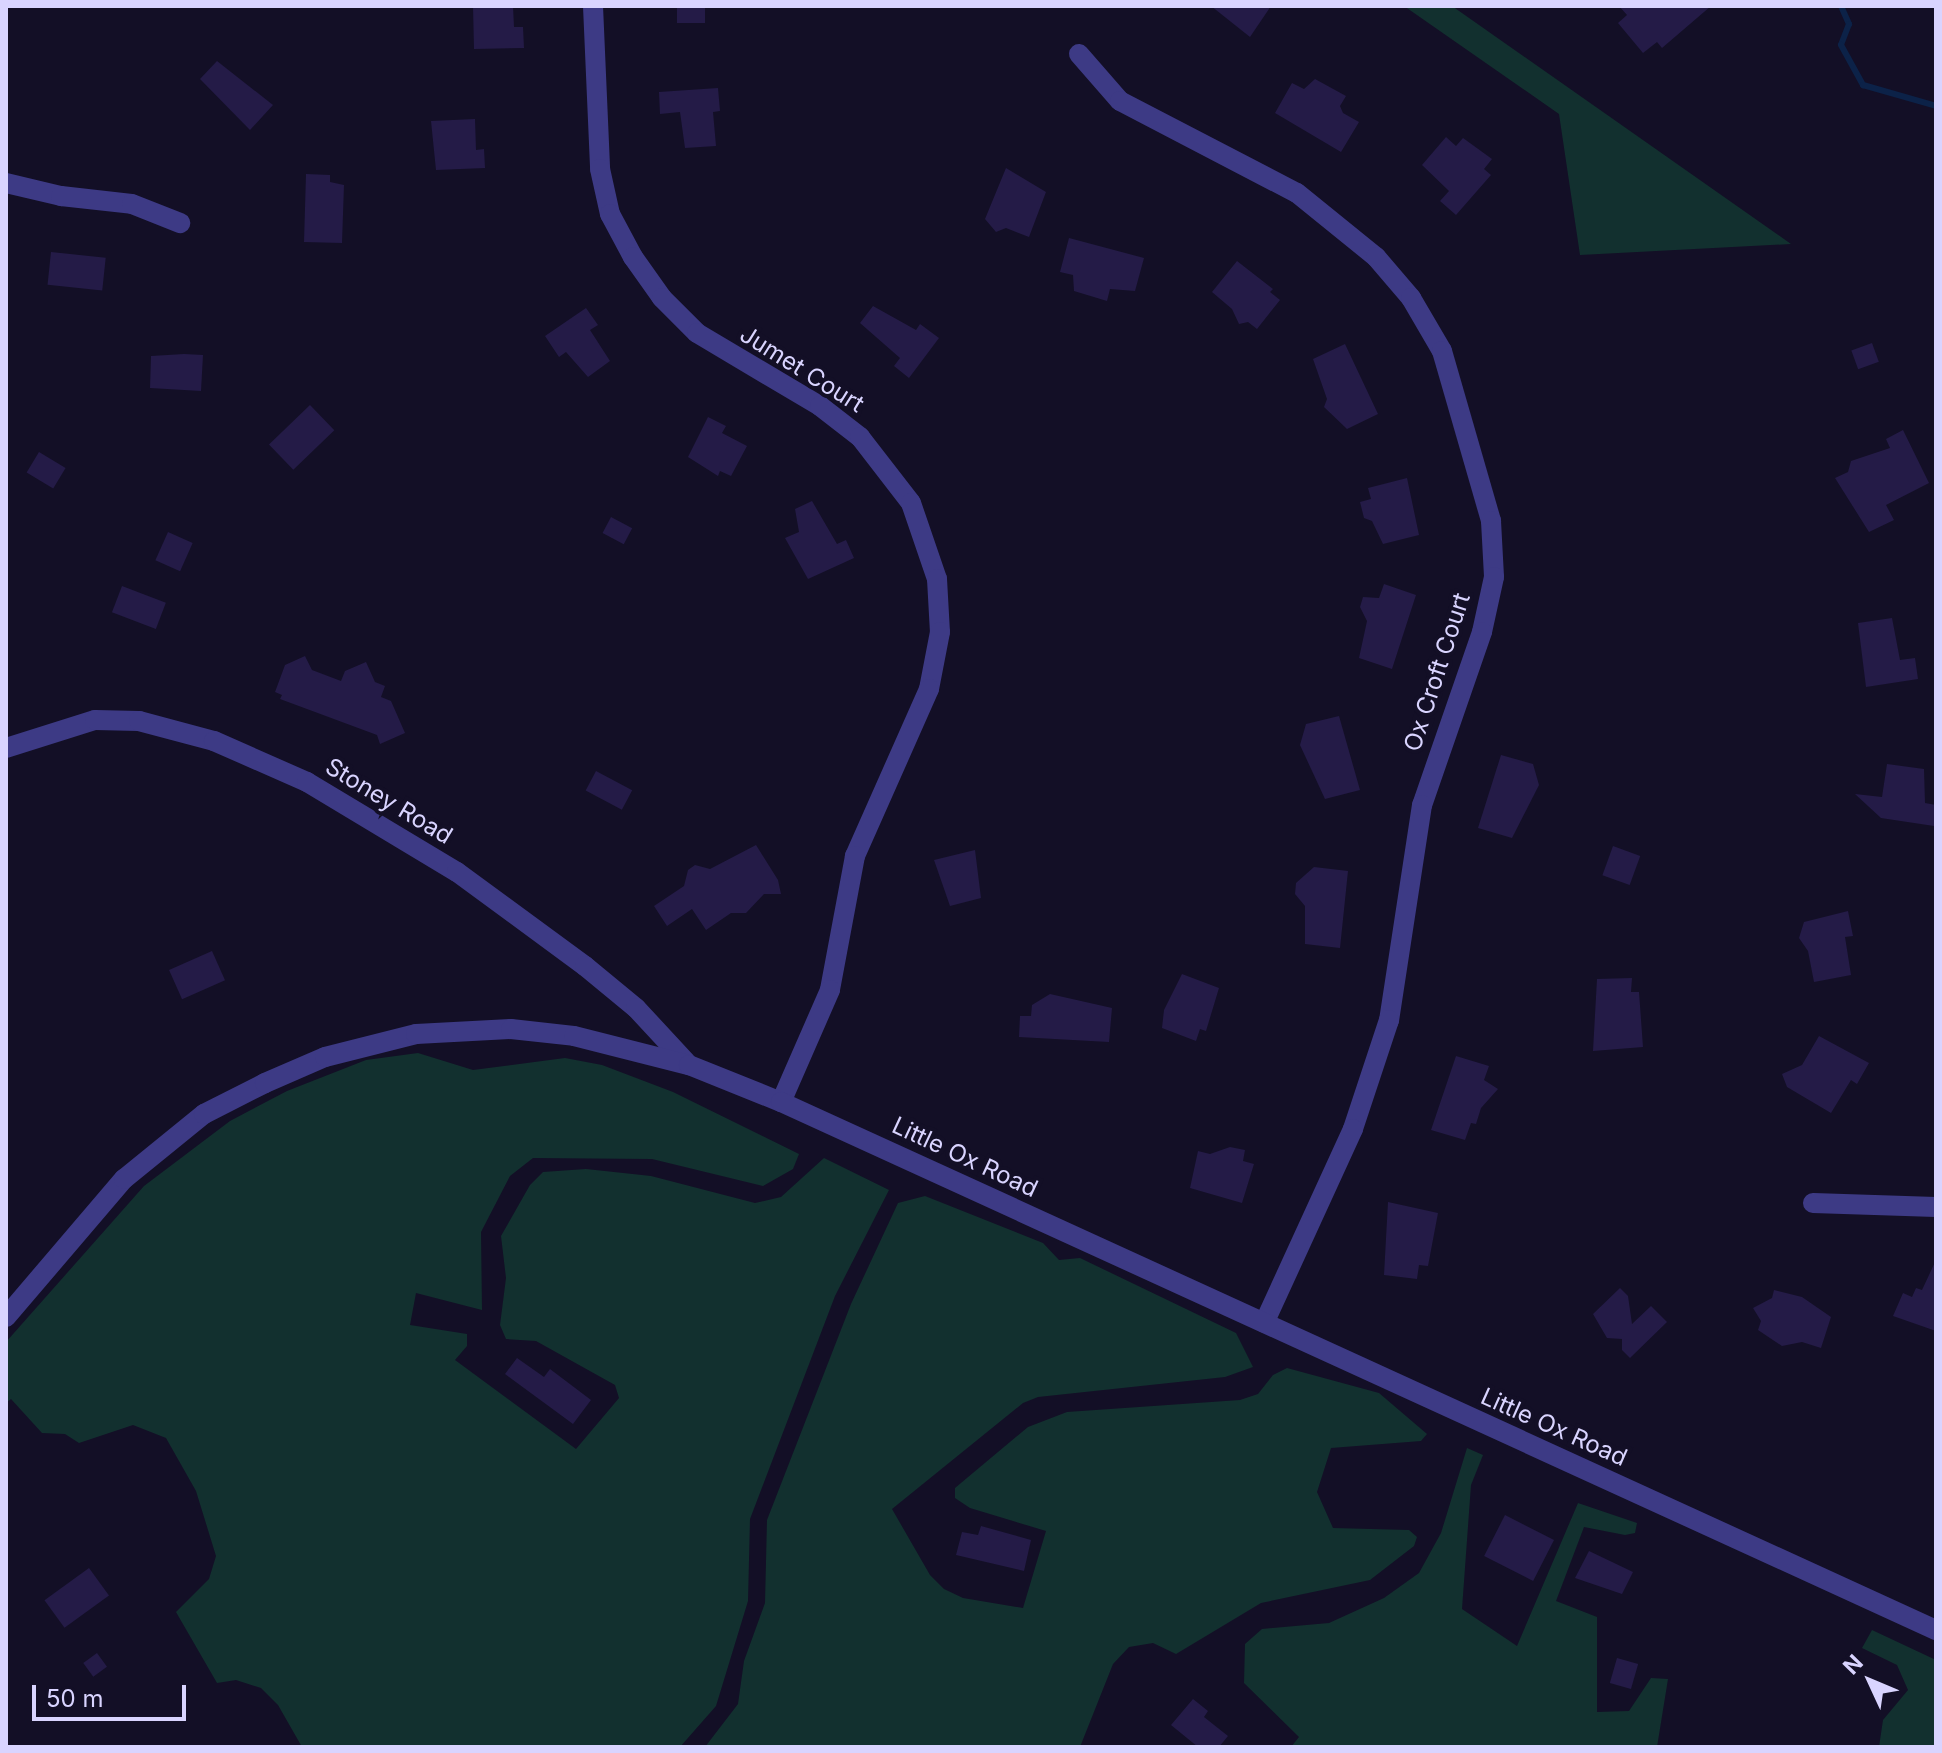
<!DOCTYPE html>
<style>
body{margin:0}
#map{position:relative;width:1942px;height:1753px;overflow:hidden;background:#130f26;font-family:Inter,sans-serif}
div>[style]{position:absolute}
.green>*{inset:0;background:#12302f}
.stream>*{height:6px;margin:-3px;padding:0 3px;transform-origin:3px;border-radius:3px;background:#0c2248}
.building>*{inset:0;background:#241b47;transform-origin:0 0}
.minor>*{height:20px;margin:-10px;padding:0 10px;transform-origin:10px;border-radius:10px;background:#3d3a85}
span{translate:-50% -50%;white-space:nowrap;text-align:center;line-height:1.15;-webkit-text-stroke:8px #130f26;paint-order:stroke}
.street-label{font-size:24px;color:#d9d4ff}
.frame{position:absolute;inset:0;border:8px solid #d9d4ff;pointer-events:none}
.north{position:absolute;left:1830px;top:1641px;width:80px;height:80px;-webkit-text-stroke:6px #130f26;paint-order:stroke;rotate:314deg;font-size:22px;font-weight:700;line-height:32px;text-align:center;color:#d9d4ff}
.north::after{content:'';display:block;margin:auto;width:28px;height:36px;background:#d9d4ff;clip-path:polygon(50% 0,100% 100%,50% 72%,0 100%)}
.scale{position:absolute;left:32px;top:1685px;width:154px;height:36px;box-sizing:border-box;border:4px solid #d9d4ff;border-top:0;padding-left:10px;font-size:24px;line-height:28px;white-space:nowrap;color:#d9d4ff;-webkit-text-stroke:6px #130f26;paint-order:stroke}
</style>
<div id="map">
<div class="green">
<i style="clip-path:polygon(1404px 6px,1452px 6px,1791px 244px,1580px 255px,1559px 114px)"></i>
<i style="clip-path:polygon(418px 1053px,473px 1070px,565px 1058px,602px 1065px,673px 1092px,799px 1154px,793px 1169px,763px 1186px,652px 1159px,533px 1158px,510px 1176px,481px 1232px,482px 1310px,416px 1293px,410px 1325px,467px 1334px,467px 1346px,455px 1360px,576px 1449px,619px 1398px,615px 1385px,536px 1341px,506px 1339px,500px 1325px,506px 1278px,501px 1236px,530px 1185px,543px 1172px,586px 1169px,651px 1176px,755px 1203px,781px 1197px,824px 1158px,889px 1190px,835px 1296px,750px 1519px,748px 1601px,716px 1706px,680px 1747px,302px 1747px,278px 1705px,261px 1688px,236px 1680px,217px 1683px,176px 1612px,209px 1579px,216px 1556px,196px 1491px,166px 1438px,133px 1425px,79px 1443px,65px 1434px,42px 1433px,11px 1399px,6px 1403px,6px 1342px,144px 1186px,230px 1121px,287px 1091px,366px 1060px)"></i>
<i style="clip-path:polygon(925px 1196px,1043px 1243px,1059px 1260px,1080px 1258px,1236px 1333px,1253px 1367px,1225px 1377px,1038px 1397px,1023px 1403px,892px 1509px,930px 1575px,944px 1589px,963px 1598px,1023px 1608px,1046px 1531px,970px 1508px,955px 1498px,955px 1488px,1028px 1427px,1067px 1412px,1240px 1400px,1258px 1394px,1273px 1375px,1287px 1368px,1379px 1393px,1427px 1434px,1421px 1441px,1331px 1448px,1317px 1492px,1333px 1528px,1409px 1530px,1417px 1537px,1414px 1546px,1370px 1580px,1261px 1603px,1176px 1654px,1153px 1643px,1129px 1647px,1113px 1664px,1080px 1747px,705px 1747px,738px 1704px,744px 1661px,765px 1603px,767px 1520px,851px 1304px,898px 1203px)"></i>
<i style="clip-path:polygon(1467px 1448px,1483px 1455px,1471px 1485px,1462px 1609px,1517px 1646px,1578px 1503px,1637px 1523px,1635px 1533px,1625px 1535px,1584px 1527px,1556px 1601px,1597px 1617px,1597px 1712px,1629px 1711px,1651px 1678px,1668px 1679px,1657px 1747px,1291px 1747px,1299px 1737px,1244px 1683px,1245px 1644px,1262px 1629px,1329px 1623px,1384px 1598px,1419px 1573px,1441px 1533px)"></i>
<i style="clip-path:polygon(1872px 1630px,1936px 1660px,1936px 1747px,1879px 1747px,1883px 1720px,1908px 1690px,1897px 1665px,1862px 1648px)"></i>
</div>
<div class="stream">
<i style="left:1841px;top:6px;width:20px;rotate:66deg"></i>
<i style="left:1849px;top:24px;width:22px;rotate:111deg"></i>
<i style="left:1841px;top:45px;width:46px;rotate:61.2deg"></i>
<i style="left:1863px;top:85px;width:76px;rotate:16deg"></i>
</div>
<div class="building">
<i style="clip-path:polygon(473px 6px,513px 6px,514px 27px,523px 27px,524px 48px,474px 49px)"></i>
<i style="left:677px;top:6px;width:28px;height:17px"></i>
<i style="clip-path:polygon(1211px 6px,1271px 6px,1250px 37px)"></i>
<i style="clip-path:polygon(1619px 6px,1711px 6px,1662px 48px,1657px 42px,1643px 53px,1618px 23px,1627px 15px)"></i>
<i style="clip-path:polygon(217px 61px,273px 105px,250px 130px,200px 79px)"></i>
<i style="clip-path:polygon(1315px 79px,1346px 96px,1340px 106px,1343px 113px,1359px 122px,1341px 152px,1275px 113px,1292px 83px,1304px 89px)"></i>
<i style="clip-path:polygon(718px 88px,720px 111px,713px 112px,716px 146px,685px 148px,680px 112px,660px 114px,659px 92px)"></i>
<i style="clip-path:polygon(475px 119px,476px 150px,484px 149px,485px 168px,436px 170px,431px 121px)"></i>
<i style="clip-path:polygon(1446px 137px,1456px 146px,1463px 138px,1492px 159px,1484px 169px,1491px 175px,1456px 215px,1440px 201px,1449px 191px,1422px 165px)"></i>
<i style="clip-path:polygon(1006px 168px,1046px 192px,1029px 237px,1006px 228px,996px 232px,985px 219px)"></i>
<i style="clip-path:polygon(306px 174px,330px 175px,330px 182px,344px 185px,342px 243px,304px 242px)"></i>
<i style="clip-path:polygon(1069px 238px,1144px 258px,1135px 291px,1110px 289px,1107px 301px,1074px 291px,1073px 275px,1060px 272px)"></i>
<i style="left:51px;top:252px;width:55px;height:33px;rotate:6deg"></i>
<i style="clip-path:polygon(1237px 261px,1273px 289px,1270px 292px,1280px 300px,1257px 329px,1248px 322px,1239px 324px,1232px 309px,1212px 292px)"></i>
<i style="clip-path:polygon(873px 306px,916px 330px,920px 324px,939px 338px,909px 378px,894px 366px,900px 358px,860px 323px)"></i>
<i style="clip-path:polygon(586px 308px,598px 325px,590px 330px,610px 361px,588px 377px,566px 352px,559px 357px,545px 336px)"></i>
<i style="left:1872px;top:343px;width:20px;height:22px;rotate:70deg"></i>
<i style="clip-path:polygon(1345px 344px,1378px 414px,1347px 429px,1324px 407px,1327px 399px,1313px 359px)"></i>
<i style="clip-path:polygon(184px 354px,203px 355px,201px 391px,150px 388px,151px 356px)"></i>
<i style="left:310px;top:405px;width:35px;height:57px;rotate:46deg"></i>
<i style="clip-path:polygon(708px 417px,726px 426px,722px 433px,747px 446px,731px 476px,720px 471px,718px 476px,688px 457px)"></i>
<i style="clip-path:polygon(1903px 430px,1929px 483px,1886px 505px,1894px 520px,1869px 532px,1835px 478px,1848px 472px,1851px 461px,1890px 448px,1886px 439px)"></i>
<i style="left:39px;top:452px;width:31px;height:24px;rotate:31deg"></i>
<i style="clip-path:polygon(1407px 478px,1419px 535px,1383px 544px,1372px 521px,1364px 518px,1360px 502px,1371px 499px,1368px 488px)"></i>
<i style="clip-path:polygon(812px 501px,837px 544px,846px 540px,854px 558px,808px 579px,785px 538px,799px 532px,795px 509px)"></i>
<i style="left:611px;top:517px;width:24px;height:18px;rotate:28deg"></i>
<i style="left:168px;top:532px;width:27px;height:31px;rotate:24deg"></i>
<i style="clip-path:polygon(1384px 584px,1416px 595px,1392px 669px,1359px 658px,1367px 621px,1360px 607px,1363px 597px,1379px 598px)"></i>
<i style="left:122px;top:586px;width:47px;height:28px;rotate:21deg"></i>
<i style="clip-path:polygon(1892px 618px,1900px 660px,1915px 658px,1918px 679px,1866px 687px,1858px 623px)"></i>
<i style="clip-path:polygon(305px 656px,312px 670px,341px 681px,345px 671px,366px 662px,375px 682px,385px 686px,381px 697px,391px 701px,405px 733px,380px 744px,377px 735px,280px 699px,282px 695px,275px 692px,285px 665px)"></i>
<i style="clip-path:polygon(1339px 716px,1360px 790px,1325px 799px,1300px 745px,1306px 724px)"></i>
<i style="clip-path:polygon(1501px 755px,1533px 764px,1539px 785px,1512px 838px,1478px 828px)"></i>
<i style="clip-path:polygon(1887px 764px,1924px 769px,1925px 803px,1936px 805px,1934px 826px,1881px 818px,1855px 794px,1882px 797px)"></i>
<i style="left:596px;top:771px;width:41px;height:22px;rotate:28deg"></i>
<i style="clip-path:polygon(756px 845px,778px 880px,781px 894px,764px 894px,746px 913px,731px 913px,706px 930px,692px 909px,667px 926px,654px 906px,684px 886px,688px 870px,695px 865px,710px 869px)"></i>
<i style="left:1613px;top:846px;width:29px;height:31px;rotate:20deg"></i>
<i style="clip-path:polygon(975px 850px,981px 898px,950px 906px,934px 860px)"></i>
<i style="clip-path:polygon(1314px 867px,1348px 871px,1340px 948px,1305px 944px,1305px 906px,1295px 894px,1296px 883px)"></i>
<i style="clip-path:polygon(1848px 911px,1853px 936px,1845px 937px,1851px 975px,1814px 982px,1808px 951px,1799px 938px,1804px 922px)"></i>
<i style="left:212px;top:951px;width:32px;height:47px;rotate:66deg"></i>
<i style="clip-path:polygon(1182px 974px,1219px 988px,1206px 1031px,1200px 1029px,1196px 1041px,1162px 1028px,1164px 1010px)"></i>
<i style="clip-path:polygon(1632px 978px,1631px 992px,1639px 992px,1643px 1047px,1593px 1051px,1597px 979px)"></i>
<i style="clip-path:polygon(1050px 994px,1112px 1008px,1109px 1042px,1019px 1037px,1020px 1016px,1031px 1016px,1032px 1005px)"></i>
<i style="clip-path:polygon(1819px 1036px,1869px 1063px,1857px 1084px,1851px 1080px,1831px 1113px,1787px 1087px,1782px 1074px,1802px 1065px)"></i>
<i style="clip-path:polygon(1456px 1056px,1489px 1066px,1484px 1080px,1498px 1089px,1481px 1108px,1476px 1124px,1471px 1123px,1465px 1140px,1431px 1130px)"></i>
<i style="clip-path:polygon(1230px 1147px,1245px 1150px,1243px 1161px,1254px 1164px,1242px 1203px,1190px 1188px,1198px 1151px,1210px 1154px)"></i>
<i style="clip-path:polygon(1388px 1202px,1438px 1213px,1428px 1266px,1419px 1265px,1417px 1279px,1384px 1275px)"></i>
<i style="clip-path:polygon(1936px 1260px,1936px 1331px,1893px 1316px,1903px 1293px,1912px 1297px,1916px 1288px,1922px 1290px)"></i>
<i style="clip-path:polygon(1620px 1288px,1628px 1296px,1632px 1324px,1651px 1306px,1667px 1322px,1630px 1358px,1622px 1350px,1622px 1339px,1607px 1338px,1593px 1314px)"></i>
<i style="clip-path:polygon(1774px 1290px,1802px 1297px,1831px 1317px,1821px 1348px,1802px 1342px,1782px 1346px,1758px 1330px,1761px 1321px,1753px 1308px,1772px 1298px)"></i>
<i style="clip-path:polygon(517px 1358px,544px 1377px,550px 1369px,591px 1400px,573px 1424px,505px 1374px)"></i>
<i style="left:1505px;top:1515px;width:55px;height:46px;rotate:27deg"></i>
<i style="clip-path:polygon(981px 1526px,1031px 1540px,1024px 1571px,956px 1555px,962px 1532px,978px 1535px)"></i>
<i style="clip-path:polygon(1589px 1551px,1633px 1572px,1622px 1594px,1575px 1578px)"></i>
<i style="left:89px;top:1568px;width:34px;height:55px;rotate:54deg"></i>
<i style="left:97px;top:1653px;width:17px;height:17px;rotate:54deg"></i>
<i style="left:1617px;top:1658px;width:22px;height:26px;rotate:16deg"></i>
<i style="clip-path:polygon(1193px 1699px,1208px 1711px,1204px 1717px,1228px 1736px,1219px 1747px,1198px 1747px,1171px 1725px)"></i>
</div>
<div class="minor">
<i style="left:593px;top:6px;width:163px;rotate:87.5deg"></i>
<i style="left:600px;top:169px;width:46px;rotate:77.5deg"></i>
<i style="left:610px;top:214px;width:49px;rotate:61.9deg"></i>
<i style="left:633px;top:257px;width:50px;rotate:54.7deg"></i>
<i style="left:662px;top:298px;width:49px;rotate:45deg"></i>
<i style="left:697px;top:333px;width:143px;rotate:30.7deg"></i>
<i style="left:820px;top:406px;width:51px;rotate:37.8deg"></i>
<i style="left:860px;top:437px;width:83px;rotate:52.3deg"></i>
<i style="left:911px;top:503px;width:80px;rotate:71.1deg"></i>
<i style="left:937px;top:579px;width:53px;rotate:86.8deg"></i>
<i style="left:940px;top:632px;width:58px;rotate:100.9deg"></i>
<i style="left:929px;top:689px;width:183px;rotate:113.9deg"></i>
<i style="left:855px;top:856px;width:136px;rotate:100.6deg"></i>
<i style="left:830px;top:990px;width:122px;rotate:113.6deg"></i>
<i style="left:1079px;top:54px;width:62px;rotate:48.9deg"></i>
<i style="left:1120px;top:101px;width:199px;rotate:27.5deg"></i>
<i style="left:1297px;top:193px;width:102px;rotate:39deg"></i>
<i style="left:1376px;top:257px;width:54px;rotate:49.5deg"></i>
<i style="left:1411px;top:298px;width:61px;rotate:59.7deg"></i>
<i style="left:1442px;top:351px;width:177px;rotate:73.9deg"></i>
<i style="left:1491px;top:521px;width:56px;rotate:86.9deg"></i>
<i style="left:1494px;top:577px;width:56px;rotate:102.3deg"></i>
<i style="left:1482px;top:632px;width:183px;rotate:109.1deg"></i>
<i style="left:1422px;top:805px;width:218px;rotate:98.7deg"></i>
<i style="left:1389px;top:1020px;width:115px;rotate:108.3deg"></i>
<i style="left:1353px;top:1129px;width:213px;rotate:114.6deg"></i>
<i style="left:6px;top:183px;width:57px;rotate:13.3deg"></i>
<i style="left:61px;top:196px;width:71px;rotate:6.4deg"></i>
<i style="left:132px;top:204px;width:52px;rotate:21.6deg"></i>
<i style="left:6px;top:748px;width:93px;rotate:-17.5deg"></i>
<i style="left:95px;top:720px;width:44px;rotate:1.3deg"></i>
<i style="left:139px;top:721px;width:78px;rotate:14.9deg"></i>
<i style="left:214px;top:741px;width:102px;rotate:23.8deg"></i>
<i style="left:307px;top:782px;width:175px;rotate:31deg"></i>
<i style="left:457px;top:872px;width:159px;rotate:36.3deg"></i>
<i style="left:585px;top:966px;width:66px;rotate:39.5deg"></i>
<i style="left:636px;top:1008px;width:74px;rotate:47.2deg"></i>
<i style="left:1813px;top:1203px;width:123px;rotate:1.9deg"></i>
<i style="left:6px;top:1317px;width:182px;rotate:-49.5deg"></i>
<i style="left:124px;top:1179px;width:103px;rotate:-39.1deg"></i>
<i style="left:204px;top:1114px;width:68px;rotate:-26.9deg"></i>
<i style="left:265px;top:1083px;width:65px;rotate:-23.4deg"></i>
<i style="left:325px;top:1057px;width:94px;rotate:-14.2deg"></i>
<i style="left:416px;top:1034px;width:95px;rotate:-3deg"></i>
<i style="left:511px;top:1029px;width:63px;rotate:6.3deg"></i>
<i style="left:574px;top:1036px;width:119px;rotate:14.2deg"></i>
<i style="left:689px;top:1065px;width:99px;rotate:21.9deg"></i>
<i style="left:781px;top:1102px;width:1270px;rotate:24.57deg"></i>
</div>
<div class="street-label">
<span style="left:802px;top:369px;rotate:32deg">Jumet Court</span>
<span style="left:1437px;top:672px;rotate:-72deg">Ox Croft Court</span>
<span style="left:389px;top:801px;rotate:31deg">Stoney Road</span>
<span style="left:965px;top:1157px;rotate:25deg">Little Ox Road</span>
<span style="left:1554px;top:1427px;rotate:24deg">Little Ox Road</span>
</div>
<div class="frame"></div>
<div class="north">N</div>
<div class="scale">50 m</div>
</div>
